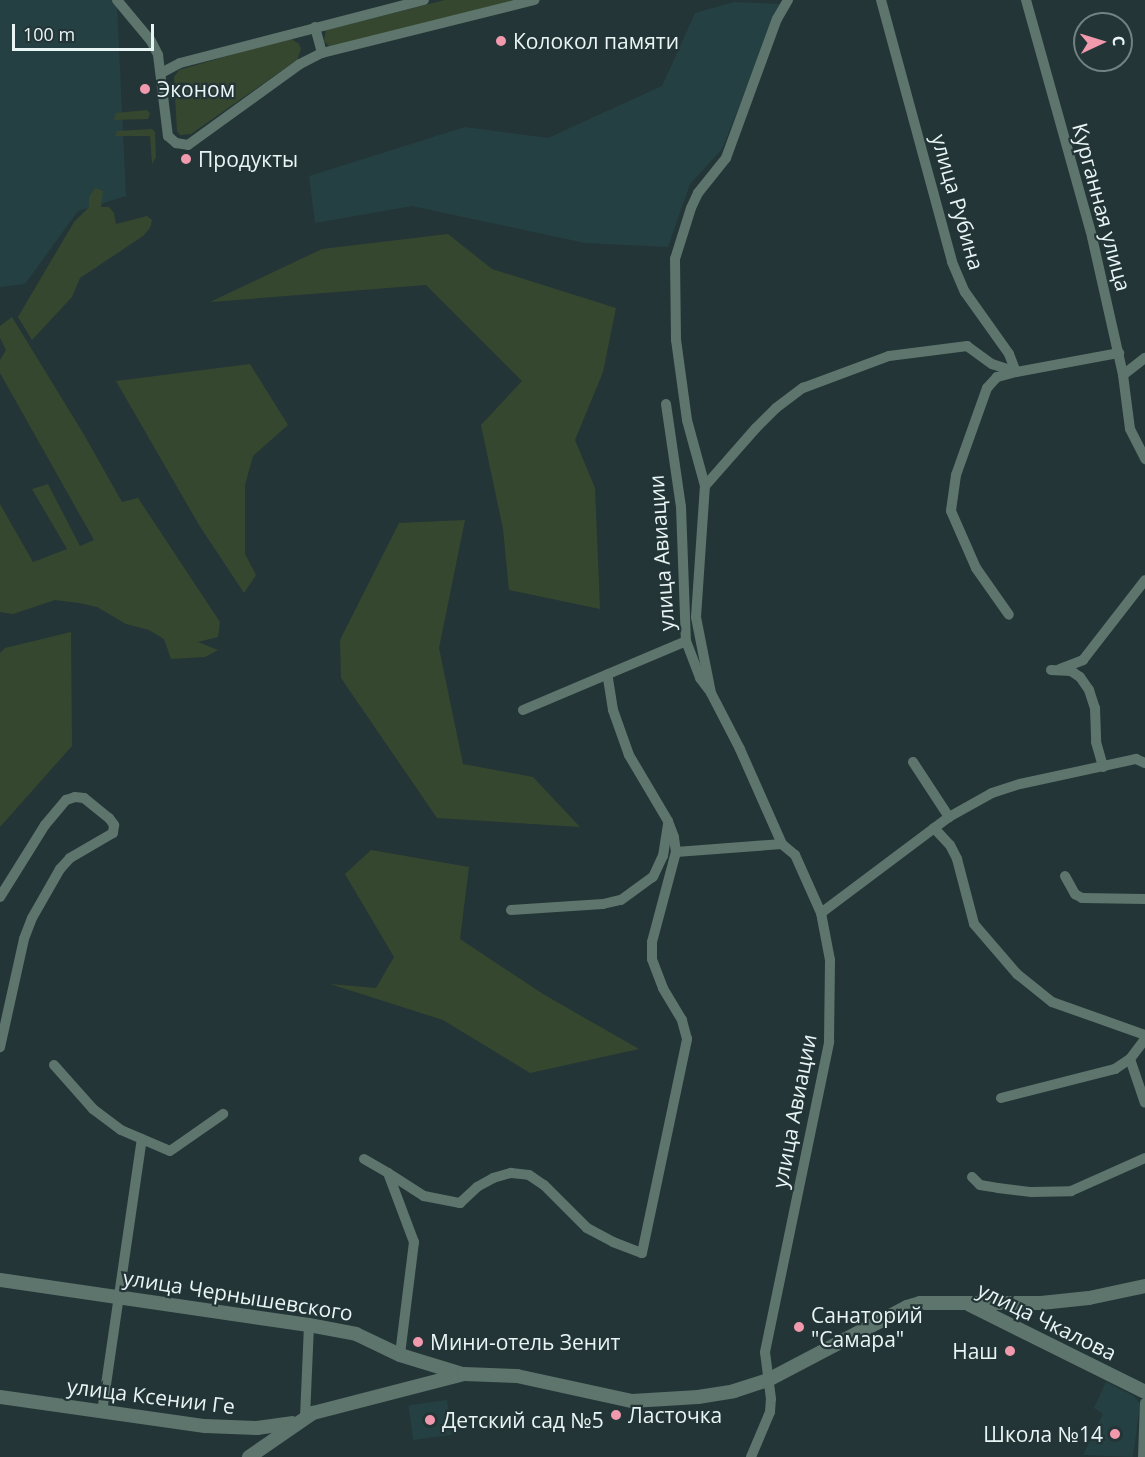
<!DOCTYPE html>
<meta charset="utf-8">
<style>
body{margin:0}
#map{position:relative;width:1145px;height:1457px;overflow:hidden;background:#233536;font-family:"Open Sans",sans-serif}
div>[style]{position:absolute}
.built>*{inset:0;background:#254042;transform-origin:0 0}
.green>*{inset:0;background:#36472f}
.minor>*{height:10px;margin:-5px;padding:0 5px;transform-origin:5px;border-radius:5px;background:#5d756c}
.tertiary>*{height:14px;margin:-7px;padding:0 7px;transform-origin:7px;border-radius:7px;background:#5d756c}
.dots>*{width:16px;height:16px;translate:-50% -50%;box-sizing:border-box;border:3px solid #233536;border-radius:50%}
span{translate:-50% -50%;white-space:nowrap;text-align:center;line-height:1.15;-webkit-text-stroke:4.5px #233536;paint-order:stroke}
.poi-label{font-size:21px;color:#e9f4f5}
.left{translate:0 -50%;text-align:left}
.right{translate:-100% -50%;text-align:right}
.street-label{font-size:21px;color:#e9f4f5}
.north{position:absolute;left:1073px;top:12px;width:60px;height:60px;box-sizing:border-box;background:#233536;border:2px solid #728182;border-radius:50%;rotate:86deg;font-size:16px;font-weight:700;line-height:24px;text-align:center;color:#e9f4f5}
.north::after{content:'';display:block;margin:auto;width:21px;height:27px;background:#f29aad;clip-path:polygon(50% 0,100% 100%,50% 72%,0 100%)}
.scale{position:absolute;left:12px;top:24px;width:142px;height:27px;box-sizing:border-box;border:3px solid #e9f4f5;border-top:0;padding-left:8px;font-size:18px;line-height:21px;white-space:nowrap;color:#e9f4f5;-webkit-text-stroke:4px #233536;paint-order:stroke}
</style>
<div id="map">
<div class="built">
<i style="clip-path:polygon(0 0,113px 0,117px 4px,126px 196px,78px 211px,25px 284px,0 287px)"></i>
<i style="clip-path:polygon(734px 2px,780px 4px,722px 149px,690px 184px,668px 247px,585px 243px,412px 206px,315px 223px,309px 176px,465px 127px,548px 138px,662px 86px,695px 13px)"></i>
<i style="clip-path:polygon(1106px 1382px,1134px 1396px,1140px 1404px,1133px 1457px,1083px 1455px,1103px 1414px,1094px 1408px)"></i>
<i style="left:447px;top:1400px;width:35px;height:39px;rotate:82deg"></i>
</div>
<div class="green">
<i style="clip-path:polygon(445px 0,515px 0,330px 47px,324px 41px,326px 30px)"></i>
<i style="clip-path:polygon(290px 38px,299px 44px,301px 49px,297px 60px,191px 134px,180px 135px,177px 131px,174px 77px,179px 70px)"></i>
<i style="clip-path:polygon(147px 110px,150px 113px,148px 119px,114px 120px,116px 113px)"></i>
<i style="clip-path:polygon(152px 129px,155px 132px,156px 157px,152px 164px,150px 136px,115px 136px,117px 131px)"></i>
<i style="clip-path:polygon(95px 188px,103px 191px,101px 207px,109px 207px,114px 213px,116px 224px,147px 216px,152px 220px,150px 228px,143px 236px,80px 278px,72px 297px,32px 340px,18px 317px,74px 222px,89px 207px,89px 197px)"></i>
<i style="clip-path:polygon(448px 234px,492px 269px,616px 308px,603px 372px,575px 440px,595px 488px,600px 609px,509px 590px,503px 529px,481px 425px,522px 381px,426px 285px,210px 302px,322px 249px)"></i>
<i style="clip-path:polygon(12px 317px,83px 433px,122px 502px,138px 498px,220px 622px,218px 637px,198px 642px,218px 650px,205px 657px,171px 659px,164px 639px,149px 630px,126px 624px,97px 607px,79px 603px,55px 600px,13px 614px,0 612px,0 504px,33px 562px,67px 549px,32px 489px,48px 484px,80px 546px,94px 540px,0 373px,0 360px,6px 350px,0 338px,0 326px)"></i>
<i style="clip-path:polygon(250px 364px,288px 425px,253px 456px,245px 485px,245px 554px,256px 575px,244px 593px,199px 525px,116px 381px)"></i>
<i style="clip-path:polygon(465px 520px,439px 648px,463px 764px,533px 777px,580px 827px,437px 818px,341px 678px,340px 640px,399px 523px)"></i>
<i style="clip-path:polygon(71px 632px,72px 746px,0 827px,0 653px,5px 648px)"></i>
<i style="clip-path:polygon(371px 850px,469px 867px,460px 939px,543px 994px,639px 1049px,530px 1073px,443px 1020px,330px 984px,376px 988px,394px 957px,345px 874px)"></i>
</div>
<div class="minor">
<i style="left:117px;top:0;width:53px;rotate:50.3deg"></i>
<i style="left:151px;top:41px;width:16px;rotate:63deg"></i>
<i style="left:158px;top:55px;width:82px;rotate:83deg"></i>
<i style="left:168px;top:136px;width:11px;rotate:41deg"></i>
<i style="left:176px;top:143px;width:12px;rotate:9deg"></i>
<i style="left:188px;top:145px;width:138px;rotate:-35.9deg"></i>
<i style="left:300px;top:64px;width:25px;rotate:-27deg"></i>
<i style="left:322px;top:53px;width:219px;rotate:-14deg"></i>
<i style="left:881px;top:0;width:271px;rotate:74.8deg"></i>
<i style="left:952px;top:262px;width:33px;rotate:67deg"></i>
<i style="left:965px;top:292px;width:76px;rotate:54.6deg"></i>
<i style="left:1009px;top:354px;width:19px;rotate:69deg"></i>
<i style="left:1016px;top:372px;width:20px;rotate:165deg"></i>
<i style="left:997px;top:377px;width:15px;rotate:132deg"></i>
<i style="left:987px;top:388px;width:92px;rotate:109.6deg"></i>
<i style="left:956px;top:475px;width:36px;rotate:98deg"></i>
<i style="left:951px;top:511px;width:62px;rotate:66.3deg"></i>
<i style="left:976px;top:568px;width:57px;rotate:54.9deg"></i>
<i style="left:1026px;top:0;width:246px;rotate:74.4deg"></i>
<i style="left:1092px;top:237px;width:141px;rotate:77.3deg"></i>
<i style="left:1123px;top:375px;width:54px;rotate:82.6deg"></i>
<i style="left:1130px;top:429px;width:34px;rotate:63deg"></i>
<i style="left:315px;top:27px;width:27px;rotate:75deg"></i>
<i style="left:163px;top:72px;width:19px;rotate:-28deg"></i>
<i style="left:180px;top:63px;width:252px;rotate:-14.5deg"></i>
<i style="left:1123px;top:375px;width:28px;rotate:-38deg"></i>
<i style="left:666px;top:404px;width:104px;rotate:81.7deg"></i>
<i style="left:681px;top:507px;width:134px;rotate:87.9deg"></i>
<i style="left:686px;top:641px;width:40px;rotate:69deg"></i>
<i style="left:700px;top:678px;width:15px;rotate:53deg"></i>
<i style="left:705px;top:486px;width:77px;rotate:-48.7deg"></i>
<i style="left:756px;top:428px;width:28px;rotate:-45deg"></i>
<i style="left:776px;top:408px;width:34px;rotate:-37deg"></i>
<i style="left:803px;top:388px;width:92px;rotate:-20.4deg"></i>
<i style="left:889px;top:356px;width:79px;rotate:-7.3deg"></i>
<i style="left:967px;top:346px;width:31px;rotate:36deg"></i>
<i style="left:992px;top:364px;width:25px;rotate:18deg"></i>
<i style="left:1016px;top:372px;width:105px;rotate:-10.5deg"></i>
<i style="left:1060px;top:669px;width:25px;rotate:-21deg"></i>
<i style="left:1083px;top:660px;width:101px;rotate:-52.2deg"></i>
<i style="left:1051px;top:670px;width:20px;rotate:3deg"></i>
<i style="left:1071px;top:671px;width:11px;rotate:34deg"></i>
<i style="left:1080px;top:677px;width:16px;rotate:55deg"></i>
<i style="left:1089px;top:690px;width:19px;rotate:72deg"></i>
<i style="left:1095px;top:708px;width:34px;rotate:88deg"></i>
<i style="left:1096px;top:742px;width:26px;rotate:74deg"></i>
<i style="left:523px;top:710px;width:177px;rotate:-22.9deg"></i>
<i style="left:913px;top:762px;width:66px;rotate:56.8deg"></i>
<i style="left:934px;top:828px;width:23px;rotate:47deg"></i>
<i style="left:950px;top:845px;width:16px;rotate:63deg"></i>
<i style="left:957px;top:859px;width:67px;rotate:75.3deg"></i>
<i style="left:974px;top:924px;width:66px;rotate:49.3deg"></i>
<i style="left:1017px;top:974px;width:45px;rotate:38.7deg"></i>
<i style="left:1052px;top:1002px;width:99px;rotate:19.5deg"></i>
<i style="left:676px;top:852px;width:106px;rotate:-4.3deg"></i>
<i style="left:1065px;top:876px;width:21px;rotate:61deg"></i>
<i style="left:1075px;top:894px;width:8px;rotate:30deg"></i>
<i style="left:1082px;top:898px;width:63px;rotate:0.9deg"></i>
<i style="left:0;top:897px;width:85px;rotate:-58deg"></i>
<i style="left:45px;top:825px;width:33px;rotate:-50deg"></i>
<i style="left:66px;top:800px;width:9px;rotate:-18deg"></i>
<i style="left:75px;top:797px;width:9px;rotate:6deg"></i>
<i style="left:84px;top:798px;width:32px;rotate:39deg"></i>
<i style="left:109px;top:818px;width:9px;rotate:54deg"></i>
<i style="left:114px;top:825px;width:8px;rotate:97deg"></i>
<i style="left:113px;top:833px;width:50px;rotate:149.8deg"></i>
<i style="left:70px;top:858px;width:15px;rotate:132deg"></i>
<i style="left:60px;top:869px;width:56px;rotate:119.7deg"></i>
<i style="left:32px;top:918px;width:22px;rotate:111deg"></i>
<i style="left:24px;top:939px;width:111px;rotate:102.5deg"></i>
<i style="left:511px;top:910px;width:92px;rotate:-3.7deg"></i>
<i style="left:603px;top:904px;width:18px;rotate:-13deg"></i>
<i style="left:621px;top:900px;width:39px;rotate:-36deg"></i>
<i style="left:653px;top:877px;width:23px;rotate:-65deg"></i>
<i style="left:663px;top:856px;width:32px;rotate:-81deg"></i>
<i style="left:821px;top:913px;width:160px;rotate:-36.9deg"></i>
<i style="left:949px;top:817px;width:49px;rotate:-29.2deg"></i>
<i style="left:992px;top:793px;width:29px;rotate:-18deg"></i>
<i style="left:1020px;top:784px;width:119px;rotate:-12.2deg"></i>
<i style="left:1136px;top:759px;width:10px;rotate:24deg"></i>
<i style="left:1130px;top:1059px;width:46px;rotate:71.2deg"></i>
<i style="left:54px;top:1065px;width:59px;rotate:48.4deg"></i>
<i style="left:93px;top:1109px;width:35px;rotate:37deg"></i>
<i style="left:121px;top:1130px;width:53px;rotate:23.2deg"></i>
<i style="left:170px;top:1151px;width:65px;rotate:-34.9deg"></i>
<i style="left:1001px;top:1098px;width:118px;rotate:-14.3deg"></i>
<i style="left:1115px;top:1069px;width:18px;rotate:-34deg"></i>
<i style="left:1130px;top:1059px;width:25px;rotate:-53deg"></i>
<i style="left:364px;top:1159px;width:28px;rotate:30deg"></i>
<i style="left:388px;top:1173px;width:74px;rotate:69.4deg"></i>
<i style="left:414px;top:1242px;width:114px;rotate:97.1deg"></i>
<i style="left:388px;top:1173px;width:43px;rotate:32.6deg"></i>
<i style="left:424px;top:1196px;width:37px;rotate:11deg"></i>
<i style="left:460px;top:1203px;width:23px;rotate:-43deg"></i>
<i style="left:477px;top:1187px;width:18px;rotate:-29deg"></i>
<i style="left:493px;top:1178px;width:19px;rotate:-16deg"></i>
<i style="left:511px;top:1173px;width:18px;rotate:6deg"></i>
<i style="left:529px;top:1175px;width:18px;rotate:34deg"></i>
<i style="left:544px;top:1185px;width:61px;rotate:45deg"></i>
<i style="left:587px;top:1228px;width:30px;rotate:28deg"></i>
<i style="left:613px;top:1242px;width:31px;rotate:21deg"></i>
<i style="left:642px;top:1253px;width:219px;rotate:-78.1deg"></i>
<i style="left:687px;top:1039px;width:20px;rotate:-105deg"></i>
<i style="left:682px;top:1020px;width:37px;rotate:-121deg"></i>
<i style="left:663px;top:988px;width:31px;rotate:-111deg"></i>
<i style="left:652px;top:959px;width:17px;rotate:-90deg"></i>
<i style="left:652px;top:942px;width:93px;rotate:-75.1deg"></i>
<i style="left:676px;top:852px;width:15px;rotate:-98deg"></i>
<i style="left:674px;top:837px;width:17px;rotate:-111deg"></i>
<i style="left:668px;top:821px;width:77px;rotate:-120.6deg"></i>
<i style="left:629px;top:755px;width:48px;rotate:-109.6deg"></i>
<i style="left:613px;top:710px;width:36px;rotate:-99deg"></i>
<i style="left:972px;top:1177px;width:11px;rotate:45deg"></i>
<i style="left:980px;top:1185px;width:18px;rotate:9deg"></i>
<i style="left:998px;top:1188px;width:34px;rotate:7deg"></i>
<i style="left:1032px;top:1192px;width:39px;rotate:-1deg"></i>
<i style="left:1071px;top:1191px;width:81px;rotate:-24deg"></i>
<i style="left:102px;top:1412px;width:276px;rotate:-81.7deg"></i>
<i style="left:305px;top:1417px;width:92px;rotate:-87.5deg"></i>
<i style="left:751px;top:1457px;width:49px;rotate:-67.1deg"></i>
<i style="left:770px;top:1412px;width:13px;rotate:-86deg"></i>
<i style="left:771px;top:1399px;width:47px;rotate:-97.3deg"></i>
<i style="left:765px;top:1352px;width:317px;rotate:-78.3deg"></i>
<i style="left:829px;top:1042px;width:82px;rotate:-89.3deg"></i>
<i style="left:830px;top:960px;width:48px;rotate:-100.8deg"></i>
<i style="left:821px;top:913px;width:64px;rotate:-114.1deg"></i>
<i style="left:795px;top:855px;width:17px;rotate:-140deg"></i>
<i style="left:782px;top:844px;width:104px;rotate:-113.9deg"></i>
<i style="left:740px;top:749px;width:63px;rotate:-117.4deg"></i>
<i style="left:711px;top:693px;width:77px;rotate:-101.2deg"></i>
<i style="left:696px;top:617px;width:131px;rotate:-86.1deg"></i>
<i style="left:705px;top:486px;width:68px;rotate:-105.3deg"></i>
<i style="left:687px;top:420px;width:81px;rotate:-97.8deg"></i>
<i style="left:676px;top:340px;width:81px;rotate:-90.7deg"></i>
<i style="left:675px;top:259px;width:53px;rotate:-72.6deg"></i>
<i style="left:691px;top:208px;width:17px;rotate:-65deg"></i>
<i style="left:698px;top:193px;width:45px;rotate:-51.3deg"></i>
<i style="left:726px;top:158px;width:148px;rotate:-69.9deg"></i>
<i style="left:777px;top:19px;width:22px;rotate:-60deg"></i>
<i style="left:1143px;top:1457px;width:54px;rotate:-87.9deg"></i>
</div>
<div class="tertiary">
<i style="left:0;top:1280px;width:312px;rotate:8.3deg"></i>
<i style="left:309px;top:1325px;width:48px;rotate:10.8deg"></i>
<i style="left:356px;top:1334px;width:49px;rotate:25.5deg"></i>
<i style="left:400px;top:1355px;width:65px;rotate:17deg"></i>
<i style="left:970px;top:1305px;width:195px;rotate:26.4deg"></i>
<i style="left:0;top:1397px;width:207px;rotate:8.1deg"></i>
<i style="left:205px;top:1426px;width:52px;rotate:2.2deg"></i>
<i style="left:257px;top:1428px;width:35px;rotate:-8deg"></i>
<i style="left:249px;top:1457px;width:78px;rotate:-34.5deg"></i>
<i style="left:313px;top:1413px;width:156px;rotate:-14.5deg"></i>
<i style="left:464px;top:1374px;width:53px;rotate:2.2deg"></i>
<i style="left:517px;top:1376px;width:118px;rotate:12.3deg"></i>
<i style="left:632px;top:1401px;width:66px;rotate:-3.5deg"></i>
<i style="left:698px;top:1397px;width:36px;rotate:-9deg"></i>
<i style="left:734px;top:1391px;width:36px;rotate:-18deg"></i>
<i style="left:768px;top:1380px;width:157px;rotate:-27.7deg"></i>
<i style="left:907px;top:1307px;width:14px;rotate:-17deg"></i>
<i style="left:920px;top:1303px;width:121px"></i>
<i style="left:1041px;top:1303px;width:48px;rotate:-5.9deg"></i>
<i style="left:1089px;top:1298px;width:57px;rotate:-12.1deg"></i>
</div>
<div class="dots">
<i style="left:501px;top:41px;background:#f29aad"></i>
<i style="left:145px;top:89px;background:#f29aad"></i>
<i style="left:186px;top:159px;background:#f29aad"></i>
<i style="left:799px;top:1327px;background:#f29aad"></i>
<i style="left:418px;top:1342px;background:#f29aad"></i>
<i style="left:1010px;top:1351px;background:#f29aad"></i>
<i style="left:616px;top:1415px;background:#f29aad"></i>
<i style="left:430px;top:1420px;background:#f29aad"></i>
<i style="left:1115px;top:1434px;background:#f29aad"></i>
</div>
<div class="poi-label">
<span class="left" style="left:513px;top:41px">Колокол памяти</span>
<span class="left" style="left:157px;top:89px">Эконом</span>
<span class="left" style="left:198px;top:159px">Продукты</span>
<span class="left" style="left:811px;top:1327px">Санаторий<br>"Самара"</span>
<span class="left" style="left:430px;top:1342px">Мини-отель Зенит</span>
<span class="right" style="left:998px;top:1351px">Наш</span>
<span class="left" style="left:628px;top:1415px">Ласточка</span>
<span class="left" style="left:442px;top:1420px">Детский сад №5</span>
<span class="right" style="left:1103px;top:1434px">Школа №14</span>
</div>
<div class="street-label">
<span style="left:958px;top:202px;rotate:74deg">улица Рубина</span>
<span style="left:1102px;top:207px;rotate:75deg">Курганная улица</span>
<span style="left:661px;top:553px;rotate:-94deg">улица Авиации</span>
<span style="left:794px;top:1111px;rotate:-79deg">улица Авиации</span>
<span style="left:238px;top:1295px;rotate:9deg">улица Чернышевского</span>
<span style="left:1047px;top:1321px;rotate:26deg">улица Чкалова</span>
<span style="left:151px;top:1396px;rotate:7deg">улица Ксении Ге</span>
</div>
<div class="north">С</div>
<div class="scale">100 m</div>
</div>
